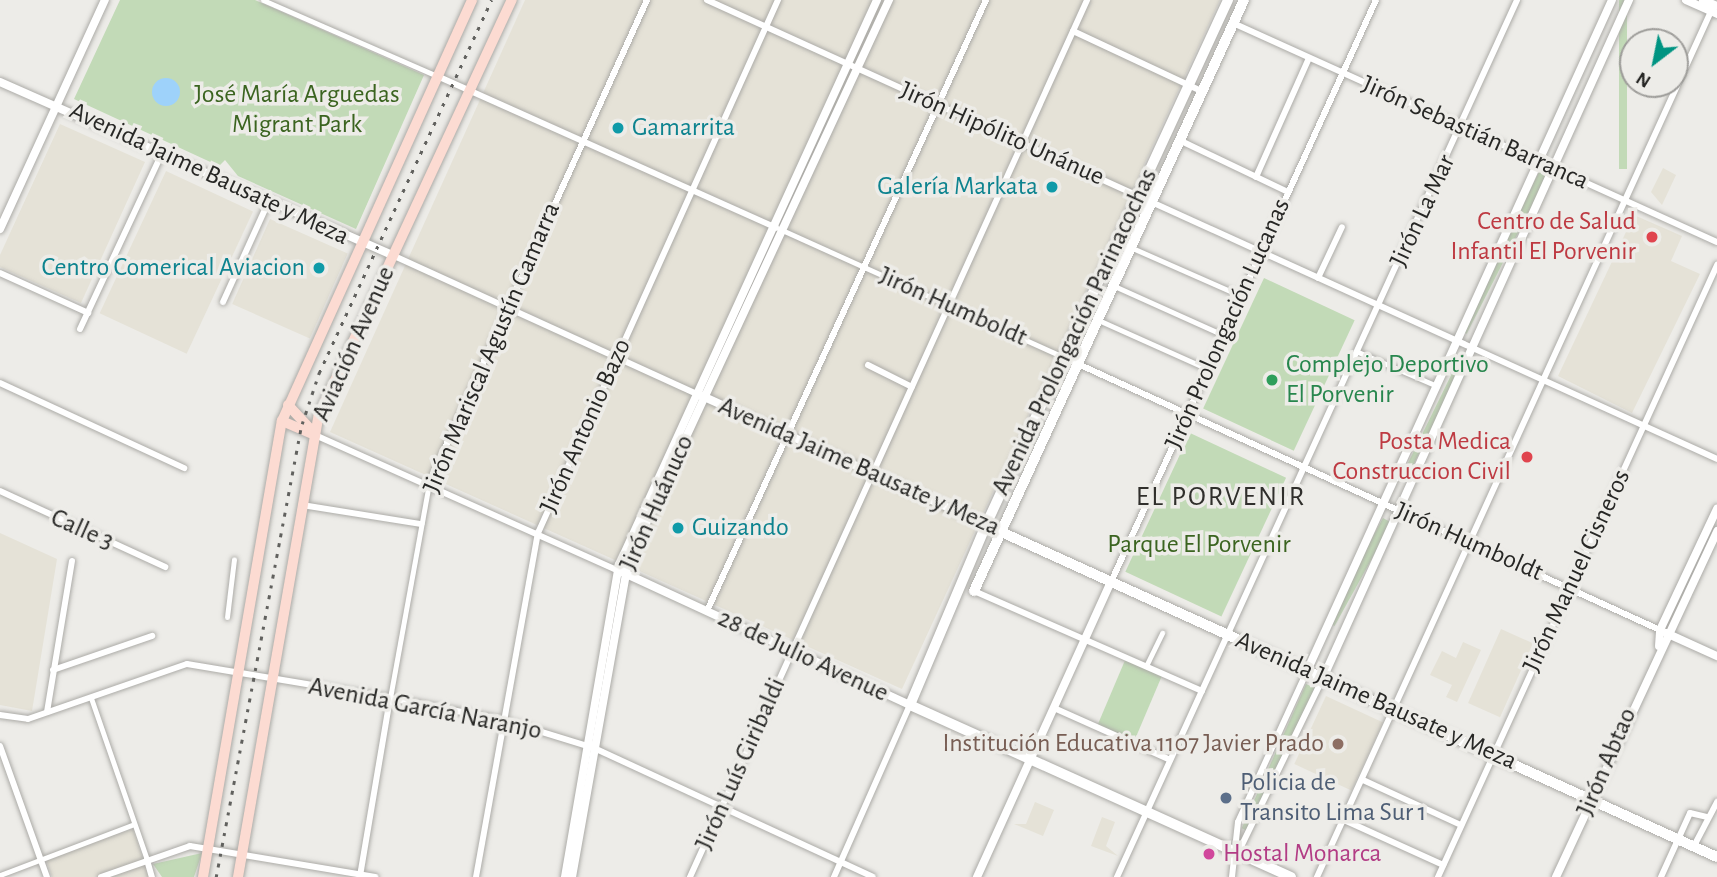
<!DOCTYPE html>
<meta charset="utf-8">
<style>
body{margin:0}
#map{position:relative;width:1717px;height:877px;overflow:hidden;background:#edece8;font-family:"Alegreya Sans",sans-serif}
div>[style]{position:absolute}
.built>*{inset:0;background:#e5e2d7;transform-origin:0 0}
.green>*{inset:0;background:#c2dab7;transform-origin:0 0}
.water>*{inset:0;background:#9ed2fa}
.round{border-radius:50%}
.roads{filter:drop-shadow(0 0 2px #acaba7) drop-shadow(0 0 2px #acaba7)}
.pedestrian>*{height:5px;margin:-2.5px;padding:0 2.5px;transform-origin:2.5px;border-radius:2.5px;background:#fff}
.minor>*{height:6px;margin:-3px;padding:0 3px;transform-origin:3px;border-radius:3px;background:#fff}
.tertiary>*{height:8px;margin:-4px;padding:0 4px;transform-origin:4px;border-radius:4px;background:#fff}
.secondary>*{height:10px;margin:-5px;padding:0 5px;transform-origin:5px;border-radius:5px;background:#fff}
.primary>*{height:10px;margin:-5px;padding:0 5px;transform-origin:5px;border-radius:5px;background:#fcdbd2}
.rail>*{height:2.5px;margin-top:-1.25px;transform-origin:0;background:repeating-linear-gradient(90deg,#61615e 0 3.5px,transparent 0 10.5px)}
.dots>*{width:19px;height:19px;translate:-50% -50%;box-sizing:border-box;border:4px solid #edece8;border-radius:50%}
span{translate:-50% -50%;white-space:nowrap;text-align:center;line-height:1.15;-webkit-text-stroke:7px #edece8;paint-order:stroke}
.park-label{font-size:26px;color:#3b6420}
.culture-label{font-size:26px;color:#0d838f}
.left{translate:0 -50%;text-align:left}
.right{translate:-100% -50%;text-align:right}
.street-label{font-size:26px;color:#272725}
.health-label{font-size:26px;color:#be3a42}
.leisure-label{font-size:26px;color:#27864d}
.education-label{font-size:26px;color:#785e54}
.service-label{font-size:26px;color:#4e5e75}
.hotel-label{font-size:26px;color:#b23c85}
.neighbourhood-label{font-size:28px;color:#302f2c;letter-spacing:2px}
.north{position:absolute;left:1619px;top:28px;width:70px;height:70px;box-sizing:border-box;background:#edece8;border:2px solid #9e9d9a;border-radius:50%;rotate:212deg;font-size:19px;font-weight:700;line-height:28px;text-align:center;color:#272725}
.north::after{content:'';display:block;margin:auto;width:24px;height:32px;background:#009482;clip-path:polygon(50% 0,100% 100%,50% 72%,0 100%)}
</style>
<div id="map">
<div class="built">
<i style="clip-path:polygon(525px 0,1220px 0,902px 689px,330px 432px)"></i>
<i style="clip-path:polygon(60px 124px,145px 162px,81px 303px,0 267px,0 255px)"></i>
<i style="clip-path:polygon(1663px 168px,1676px 175px,1662px 205px,1651px 192px)"></i>
<i style="left:166px;top:171px;width:96px;height:157px;rotate:25deg"></i>
<i style="clip-path:polygon(1634px 215px,1682px 236px,1671px 261px,1700px 274px,1632px 413px,1558px 376px)"></i>
<i style="left:270px;top:219px;width:85px;height:93px;rotate:24deg"></i>
<i style="clip-path:polygon(0 533px,57px 559px,32px 711px,0 705px)"></i>
<i style="left:1501px;top:629px;width:35px;height:81px;rotate:24deg"></i>
<i style="clip-path:polygon(1463px 642px,1481px 650px,1457px 702px,1446px 697px,1452px 685px,1430px 675px,1442px 651px,1456px 658px)"></i>
<i style="left:1326px;top:696px;width:63px;height:75px;rotate:25deg"></i>
<i style="clip-path:polygon(1035px 802px,1054px 810px,1043px 836px,1014px 824px,1026px 824px)"></i>
<i style="clip-path:polygon(1102px 817px,1115px 822px,1106px 846px,1118px 856px,1091px 846px)"></i>
<i style="clip-path:polygon(133px 829px,149px 877px,52px 877px,45px 856px)"></i>
</div>
<div class="green">
<i style="clip-path:polygon(120px 0,255px 0,424px 75px,356px 229px,238px 176px,225px 160px,219px 166px,74px 99px)"></i>
<i style="left:1619px;top:0;width:8px;height:169px"></i>
<i style="left:1539px;top:172px;width:9px;height:177px;rotate:27deg"></i>
<i style="left:1264px;top:278px;width:100px;height:144px;rotate:25deg"></i>
<i style="clip-path:polygon(1461px 355px,1465px 358px,1413px 466px,1408px 463px)"></i>
<i style="left:1190px;top:433px;width:106px;height:153px;rotate:25deg"></i>
<i style="left:1383px;top:518px;width:10px;height:118px;rotate:29deg"></i>
<i style="left:1126px;top:658px;width:40px;height:75px;rotate:23deg"></i>
<i style="left:1306px;top:684px;width:10px;height:158px;rotate:24deg"></i>
<i style="clip-path:polygon(202px 853px,194px 877px,162px 877px,153px 864px)"></i>
</div>
<div class="water">
<i class="round" style="left:152px;top:78px;width:28px;height:28px"></i>
</div>
<div class="roads">
<div class="pedestrian">
<i style="left:263px;top:0;width:190px;rotate:23.6deg"></i>
<i style="left:782px;top:230px;width:308px;rotate:24.3deg"></i>
<i style="left:1130px;top:247px;width:121px;rotate:23.8deg"></i>
<i style="left:1112px;top:285px;width:122px;rotate:24.2deg"></i>
<i style="left:1096px;top:319px;width:123px;rotate:24.1deg"></i>
<i style="left:1358px;top:352px;width:86px;rotate:23.3deg"></i>
<i style="left:227px;top:617px;width:58px;rotate:-83.1deg"></i>
<i style="left:1146px;top:666px;width:37px;rotate:-64deg"></i>
<i style="left:91px;top:698px;width:171px;rotate:70.9deg"></i>
<i style="left:390px;top:698px;width:219px;rotate:-79.7deg"></i>
<i style="left:0;top:875px;width:143px;rotate:-20.8deg"></i>
</div>
<div class="minor">
<i style="left:707px;top:0;width:1109px;rotate:24.44deg"></i>
<i style="left:1233px;top:23px;width:531px;rotate:24.35deg"></i>
<i style="left:1073px;top:31px;width:141px;rotate:25.1deg"></i>
<i style="left:437px;top:76px;width:372px;rotate:24.1deg"></i>
<i style="left:1179px;top:140px;width:121px;rotate:25.5deg"></i>
<i style="left:1256px;top:177px;width:130px;rotate:-66deg"></i>
<i style="left:392px;top:255px;width:335px;rotate:24.5deg"></i>
<i style="left:0;top:273px;width:97px;rotate:24.4deg"></i>
<i style="left:1318px;top:278px;width:56px;rotate:-64.8deg"></i>
<i style="left:223px;top:302px;width:109px;rotate:-65.6deg"></i>
<i style="left:80px;top:329px;width:192px;rotate:-65deg"></i>
<i style="left:1065px;top:358px;width:654px;rotate:24.57deg"></i>
<i style="left:868px;top:365px;width:49px;rotate:26.6deg"></i>
<i style="left:0;top:383px;width:203px;rotate:24.8deg"></i>
<i style="left:315px;top:435px;width:331px;rotate:24.1deg"></i>
<i style="left:429px;top:483px;width:530px;rotate:-65.71deg"></i>
<i style="left:0;top:491px;width:182px;rotate:24.7deg"></i>
<i style="left:302px;top:505px;width:121px;rotate:9.1deg"></i>
<i style="left:1111px;top:582px;width:639px;rotate:-65.52deg"></i>
<i style="left:974px;top:591px;width:249px;rotate:23.7deg"></i>
<i style="left:707px;top:611px;width:672px;rotate:-65.46deg"></i>
<i style="left:53px;top:670px;width:105px;rotate:-19deg"></i>
<i style="left:1054px;top:708px;width:127px;rotate:24.1deg"></i>
<i style="left:47px;top:712px;width:153px;rotate:-80.6deg"></i>
<i style="left:0;top:715px;width:28px;rotate:8deg"></i>
<i style="left:28px;top:719px;width:168px;rotate:-19.1deg"></i>
<i style="left:187px;top:664px;width:206px;rotate:9.5deg"></i>
<i style="left:390px;top:698px;width:115px;rotate:11deg"></i>
<i style="left:503px;top:720px;width:95px;rotate:17.1deg"></i>
<i style="left:594px;top:748px;width:307px;rotate:24.8deg"></i>
<i style="left:0;top:746px;width:139px;rotate:70.3deg"></i>
<i style="left:1363px;top:780px;width:108px;rotate:24.7deg"></i>
<i style="left:1344px;top:820px;width:109px;rotate:24.4deg"></i>
<i style="left:1694px;top:846px;width:50px;rotate:-62.4deg"></i>
<i style="left:1238px;top:853px;width:195px;rotate:-64.1deg"></i>
<i style="left:147px;top:860px;width:18px;rotate:74deg"></i>
<i style="left:360px;top:876px;width:181px;rotate:-80.4deg"></i>
<i style="left:101px;top:877px;width:94px;rotate:-19.2deg"></i>
<i style="left:190px;top:846px;width:188px;rotate:9.5deg"></i>
<i style="left:476px;top:877px;width:350px;rotate:-79.8deg"></i>
<i style="left:538px;top:533px;width:585px;rotate:-65.76deg"></i>
<i style="left:690px;top:877px;width:963px;rotate:-65.64deg"></i>
<i style="left:834px;top:877px;width:188px;rotate:-66.2deg"></i>
<i style="left:1117px;top:877px;width:964px;rotate:-65.48deg"></i>
<i style="left:1232px;top:877px;width:55px;rotate:-83.8deg"></i>
<i style="left:1238px;top:822px;width:166px;rotate:-65.4deg"></i>
<i style="left:1317px;top:877px;width:954px;rotate:-65.53deg"></i>
<i style="left:1438px;top:877px;width:673px;rotate:-65.49deg"></i>
<i style="left:1661px;top:877px;width:70px;rotate:-65.6deg"></i>
<i style="left:1690px;top:813px;width:17px;rotate:13deg"></i>
</div>
<div class="tertiary">
<i style="left:1686px;top:0;width:34px;rotate:24deg"></i>
<i style="left:1703px;top:0;width:15px;rotate:23deg"></i>
<i style="left:0;top:82px;width:428px;rotate:23.8deg"></i>
<i style="left:0;top:229px;width:252px;rotate:-65.4deg"></i>
<i style="left:700px;top:395px;width:314px;rotate:24.4deg"></i>
<i style="left:620px;top:571px;width:319px;rotate:24.8deg"></i>
<i style="left:1666px;top:633px;width:56px;rotate:24.3deg"></i>
<i style="left:1659px;top:646px;width:16px;rotate:-86deg"></i>
<i style="left:1660px;top:630px;width:134px;rotate:-64.8deg"></i>
<i style="left:1307px;top:671px;width:737px;rotate:-65.56deg"></i>
<i style="left:1323px;top:678px;width:744px;rotate:-65.71deg"></i>
<i style="left:565px;top:877px;width:317px;rotate:-80.2deg"></i>
<i style="left:619px;top:565px;width:621px;rotate:-65.46deg"></i>
<i style="left:572px;top:877px;width:320px;rotate:-79.9deg"></i>
<i style="left:628px;top:562px;width:620px;rotate:-65.09deg"></i>
<i style="left:977px;top:877px;width:324px;rotate:-65.6deg"></i>
<i style="left:1556px;top:877px;width:382px;rotate:-65deg"></i>
</div>
<div class="secondary">
<i style="left:1228px;top:0;width:578px;rotate:114.75deg"></i>
<i style="left:986px;top:525px;width:195px;rotate:112.9deg"></i>
<i style="left:910px;top:705px;width:418px;rotate:24.3deg"></i>
<i style="left:986px;top:525px;width:803px;rotate:24.43deg"></i>
<i style="left:974px;top:591px;width:650px;rotate:-65.45deg"></i>
</div>
<div class="primary">
<i style="left:288px;top:405px;width:38px;rotate:47deg"></i>
<i style="left:282px;top:421px;width:36px;rotate:23deg"></i>
<i style="left:203px;top:877px;width:463px;rotate:-80.2deg"></i>
<i style="left:282px;top:421px;width:462px;rotate:-65.7deg"></i>
<i style="left:238px;top:877px;width:469px;rotate:-80.1deg"></i>
<i style="left:319px;top:415px;width:458px;rotate:-65.1deg"></i>
</div>
</div>
<div class="rail">
<i style="left:216px;top:877px;width:461px;rotate:-79.3deg"></i>
<i style="left:302px;top:424px;width:54px;rotate:-71.6deg"></i>
<i style="left:319px;top:373px;width:411px;rotate:-65.2deg"></i>
</div>
<div class="dots">
<i style="left:618px;top:128px;background:#0f9aa8"></i>
<i style="left:1052px;top:187px;background:#0f9aa8"></i>
<i style="left:1652px;top:237px;background:#e0444e"></i>
<i style="left:319px;top:268px;background:#0f9aa8"></i>
<i style="left:1272px;top:380px;background:#2e9e5b"></i>
<i style="left:1527px;top:457px;background:#e0444e"></i>
<i style="left:678px;top:528px;background:#0f9aa8"></i>
<i style="left:1338px;top:744px;background:#8d6e63"></i>
<i style="left:1226px;top:798px;background:#5c6f8a"></i>
<i style="left:1209px;top:854px;background:#d1479c"></i>
</div>
<div class="park-label">
<span style="left:297px;top:110px">José María Arguedas<br>Migrant Park</span>
<span style="left:1199px;top:545px">Parque El Porvenir</span>
</div>
<div class="culture-label">
<span class="left" style="left:632px;top:128px">Gamarrita</span>
<span class="right" style="left:1038px;top:187px">Galería Markata</span>
<span class="right" style="left:305px;top:268px">Centro Comerical Aviacion</span>
<span class="left" style="left:692px;top:528px">Guizando</span>
</div>
<div class="street-label">
<span style="left:1475px;top:133px;rotate:24deg">Jirón Sebastián Barranca</span>
<span style="left:1002px;top:134px;rotate:24deg">Jirón Hipólito Unánue</span>
<span style="left:209px;top:174px;rotate:25deg">Avenida Jaime Bausate y Meza</span>
<span style="left:1423px;top:211px;rotate:-65deg">Jirón La Mar</span>
<span style="left:953px;top:307px;rotate:24deg">Jirón Humboldt</span>
<span style="left:1228px;top:324px;rotate:-66deg">Jirón Prolongación Lucanas</span>
<span style="left:1075px;top:332px;rotate:-65deg">Avenida Prolongación Parinacochas</span>
<span style="left:354px;top:344px;rotate:-66deg">Aviación Avenue</span>
<span style="left:492px;top:348px;rotate:-67deg">Jirón Mariscal Agustín Gamarra</span>
<span style="left:586px;top:426px;rotate:-66deg">Jirón Antonio Bazo</span>
<span style="left:859px;top:467px;rotate:24deg">Avenida Jaime Bausate y Meza</span>
<span style="left:657px;top:503px;rotate:-66deg">Jirón Huánuco</span>
<span style="left:82px;top:530px;rotate:24deg">Calle 3</span>
<span style="left:1469px;top:542px;rotate:24deg">Jirón Humboldt</span>
<span style="left:1577px;top:571px;rotate:-65deg">Jirón Manuel Cisneros</span>
<span style="left:803px;top:656px;rotate:25deg">28 de Julio Avenue</span>
<span style="left:1376px;top:701px;rotate:24deg">Avenida Jaime Bausate y Meza</span>
<span style="left:425px;top:709px;rotate:11deg">Avenida García Naranjo</span>
<span style="left:1607px;top:762px;rotate:-67deg">Jirón Abtao</span>
<span style="left:741px;top:764px;rotate:-66deg">Jirón Luís Giribaldi</span>
</div>
<div class="health-label">
<span class="right" style="left:1636px;top:237px">Centro de Salud<br>Infantil El Porvenir</span>
<span class="right" style="left:1511px;top:457px">Posta Medica<br>Construccion Civil</span>
</div>
<div class="leisure-label">
<span class="left" style="left:1286px;top:380px">Complejo Deportivo<br>El Porvenir</span>
</div>
<div class="education-label">
<span class="right" style="left:1324px;top:744px">Institución Educativa 1107 Javier Prado</span>
</div>
<div class="service-label">
<span class="left" style="left:1240px;top:798px">Policia de<br>Transito Lima Sur 1</span>
</div>
<div class="hotel-label">
<span class="left" style="left:1223px;top:854px">Hostal Monarca</span>
</div>
<div class="neighbourhood-label">
<span style="left:1221px;top:497px">EL PORVENIR</span>
</div>
<div class="north">N</div>
</div>
